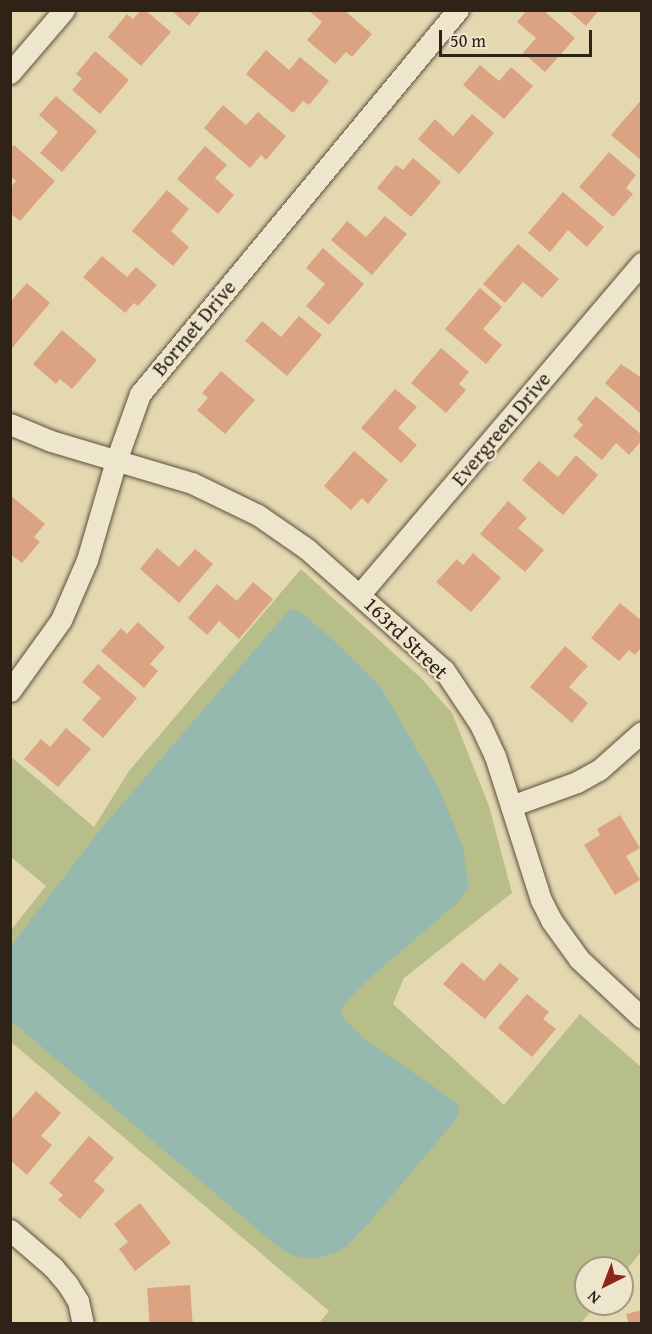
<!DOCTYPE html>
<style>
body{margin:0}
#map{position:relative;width:652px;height:1334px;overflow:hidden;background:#e4d8b1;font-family:"Gentium Book Plus",serif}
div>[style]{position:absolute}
.green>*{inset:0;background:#b7be89}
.water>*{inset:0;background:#95b9af}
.building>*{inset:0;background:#dca383;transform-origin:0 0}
.roads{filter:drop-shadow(0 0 2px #5c503e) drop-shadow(0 0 2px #5c503e)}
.minor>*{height:21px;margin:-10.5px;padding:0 10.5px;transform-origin:10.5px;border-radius:10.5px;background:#ede6cc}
span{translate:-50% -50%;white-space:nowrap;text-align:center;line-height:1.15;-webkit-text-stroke:5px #ede6cc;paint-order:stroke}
.street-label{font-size:21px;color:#2f2318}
.frame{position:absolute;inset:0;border:12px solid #2f2318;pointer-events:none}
.north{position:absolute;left:574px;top:1256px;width:60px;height:60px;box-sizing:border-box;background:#ede6cc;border:2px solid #a19884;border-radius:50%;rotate:222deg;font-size:16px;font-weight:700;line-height:24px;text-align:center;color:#2f2318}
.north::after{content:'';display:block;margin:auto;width:21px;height:27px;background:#8f2418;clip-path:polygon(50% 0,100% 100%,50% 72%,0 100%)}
.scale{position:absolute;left:439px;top:30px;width:153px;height:27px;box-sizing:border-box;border:3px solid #2f2318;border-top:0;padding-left:8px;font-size:18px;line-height:21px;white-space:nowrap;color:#2f2318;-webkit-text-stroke:4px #ede6cc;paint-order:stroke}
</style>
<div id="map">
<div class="green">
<i style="clip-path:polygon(301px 569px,421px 678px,452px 713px,489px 806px,512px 893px,404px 978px,393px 1004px,504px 1105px,580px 1014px,641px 1067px,641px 1252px,622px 1275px,622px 1268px,586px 1268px,586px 1304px,597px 1304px,581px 1323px,319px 1323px,329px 1311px,11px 1042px,11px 930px,46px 886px,11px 857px,10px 756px,94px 827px,129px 771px)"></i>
</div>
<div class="water">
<i style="clip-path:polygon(290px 609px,299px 611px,332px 639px,380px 686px,439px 788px,463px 847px,469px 888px,456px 904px,362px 985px,341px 1009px,342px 1016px,363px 1038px,456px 1102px,460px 1109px,456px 1119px,368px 1224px,346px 1247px,336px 1253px,312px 1259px,291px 1255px,276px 1245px,10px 1020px,11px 946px,104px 825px)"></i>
</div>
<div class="building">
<i style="clip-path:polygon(141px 10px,145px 10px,171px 32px,141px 66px,108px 37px,127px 14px,133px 19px)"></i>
<i style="clip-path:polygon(171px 10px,202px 10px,189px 26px)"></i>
<i style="clip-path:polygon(308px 10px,344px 10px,372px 34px,352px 57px,346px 52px,335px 64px,307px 40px,322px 22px)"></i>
<i style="clip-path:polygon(527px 10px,543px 10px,575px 38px,545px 72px,523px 53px,536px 38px,517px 22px)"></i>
<i style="clip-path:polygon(568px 10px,599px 10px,586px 26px)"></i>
<i style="clip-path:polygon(266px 50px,289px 70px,300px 57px,329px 81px,309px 105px,303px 101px,293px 113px,246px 74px)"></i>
<i style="clip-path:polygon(95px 51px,129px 80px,100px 114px,72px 90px,82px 79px,76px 74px)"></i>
<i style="clip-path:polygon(480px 65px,499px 81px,511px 67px,533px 86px,504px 119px,463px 85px)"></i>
<i style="clip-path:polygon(56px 96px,97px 131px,62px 172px,40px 153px,58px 132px,39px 115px)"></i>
<i style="clip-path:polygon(642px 99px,642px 161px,611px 135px)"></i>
<i style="clip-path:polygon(223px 105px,246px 125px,258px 112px,286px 136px,266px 160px,261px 155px,250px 168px,204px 128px)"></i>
<i style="clip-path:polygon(472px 114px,494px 133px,459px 174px,418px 139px,435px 119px,453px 136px)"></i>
<i style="clip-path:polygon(14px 145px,55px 181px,20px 221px,10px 213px,10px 188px,16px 181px,10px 176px,10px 150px)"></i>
<i style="clip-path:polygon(205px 146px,227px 165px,215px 178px,234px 195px,218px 214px,177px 179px)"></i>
<i style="clip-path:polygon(609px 152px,636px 175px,626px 188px,633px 194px,613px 217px,579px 187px)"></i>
<i style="clip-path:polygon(413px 158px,441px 182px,411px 217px,377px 188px,396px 165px,403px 170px)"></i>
<i style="clip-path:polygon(167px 190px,189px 209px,171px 231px,189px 247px,173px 266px,132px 231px)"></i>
<i style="clip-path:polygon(563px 192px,604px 227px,587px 247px,568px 230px,550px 252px,528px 233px)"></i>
<i style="clip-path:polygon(385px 216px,407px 234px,372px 275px,331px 240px,347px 221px,366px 237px)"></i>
<i style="clip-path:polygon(518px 244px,559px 279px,542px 298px,523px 282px,505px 303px,483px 284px)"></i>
<i style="clip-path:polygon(323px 248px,364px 284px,329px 325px,306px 306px,325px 284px,306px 268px)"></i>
<i style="clip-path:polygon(102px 256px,127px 277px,136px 267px,157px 285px,138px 306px,134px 303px,125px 313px,83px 277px)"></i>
<i style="clip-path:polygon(27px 283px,50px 303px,12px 348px,10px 302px)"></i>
<i style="clip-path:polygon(480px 288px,502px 307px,483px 329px,502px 345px,486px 364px,445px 329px)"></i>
<i style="clip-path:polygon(299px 316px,322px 335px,287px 376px,245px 341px,262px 321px,281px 337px)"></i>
<i style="clip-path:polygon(62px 330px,97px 360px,72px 389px,60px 379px,56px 384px,33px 364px)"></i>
<i style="clip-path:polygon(441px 348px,469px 372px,459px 384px,466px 390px,446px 413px,411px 383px)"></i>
<i style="clip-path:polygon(621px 364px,642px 378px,642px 415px,605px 383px)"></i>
<i style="clip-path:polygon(221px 371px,255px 400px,225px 434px,197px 410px,208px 398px,202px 393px)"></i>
<i style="clip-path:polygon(395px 389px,417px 407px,398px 428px,417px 445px,401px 463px,361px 428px)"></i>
<i style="clip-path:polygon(596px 396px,642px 435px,642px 440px,629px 455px,616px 443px,602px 460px,573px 436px,583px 425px,577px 419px)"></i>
<i style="clip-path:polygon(354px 451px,388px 480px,368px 504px,362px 498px,351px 510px,324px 486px)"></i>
<i style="clip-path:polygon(576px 455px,598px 475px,563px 515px,522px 480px,539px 461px,558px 477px)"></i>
<i style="clip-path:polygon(10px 495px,45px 524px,34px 537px,40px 542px,22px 563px,10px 554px)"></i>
<i style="clip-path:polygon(508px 501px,527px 518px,518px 528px,544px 550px,525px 572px,480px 534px)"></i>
<i style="clip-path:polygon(157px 548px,179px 567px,195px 549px,213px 564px,179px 603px,140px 569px)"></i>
<i style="clip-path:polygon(473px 553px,501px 578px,471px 612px,436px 582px,457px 559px,463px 565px)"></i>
<i style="clip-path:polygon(253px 582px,273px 599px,239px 639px,219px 621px,207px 635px,188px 618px,217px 584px,237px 601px)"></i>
<i style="clip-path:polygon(620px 603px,642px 621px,642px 647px,635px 655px,629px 650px,619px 661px,591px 638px)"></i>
<i style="clip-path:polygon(138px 622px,165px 647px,150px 664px,158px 671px,144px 688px,101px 651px,121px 628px,127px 634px)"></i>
<i style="clip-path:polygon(565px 646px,588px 666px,569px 687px,588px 703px,572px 723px,530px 687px)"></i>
<i style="clip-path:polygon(98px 664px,137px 698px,103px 738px,82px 720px,101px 698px,82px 682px)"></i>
<i style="clip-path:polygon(66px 728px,91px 749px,58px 787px,24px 759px,41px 739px,50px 747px)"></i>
<i style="clip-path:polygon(620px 815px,640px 848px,626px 856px,640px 880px,615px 895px,584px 845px,600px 835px,597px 829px)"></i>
<i style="clip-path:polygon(462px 962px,484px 981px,500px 963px,519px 979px,485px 1019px,443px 984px)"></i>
<i style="clip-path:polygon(527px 994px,549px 1012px,543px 1019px,556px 1029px,532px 1057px,498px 1028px)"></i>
<i style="clip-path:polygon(36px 1091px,61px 1113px,41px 1136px,52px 1145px,27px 1175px,10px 1160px,10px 1121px)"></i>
<i style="clip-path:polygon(89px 1136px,114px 1158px,94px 1181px,105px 1190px,80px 1219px,58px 1200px,63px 1195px,49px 1183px)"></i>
<i style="clip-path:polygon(140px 1203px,171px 1243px,135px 1271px,119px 1249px,128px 1242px,114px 1224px)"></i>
<i style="left:190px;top:1285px;width:39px;height:43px;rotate:86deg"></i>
<i style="clip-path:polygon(642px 1310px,642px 1324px,629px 1324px,626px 1314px)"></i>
</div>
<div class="roads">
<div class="minor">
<i style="left:10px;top:73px;width:83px;rotate:-49.4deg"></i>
<i style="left:10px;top:424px;width:44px;rotate:22.5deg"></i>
<i style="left:51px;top:441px;width:147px;rotate:16.6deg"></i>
<i style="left:192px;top:483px;width:73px;rotate:25.9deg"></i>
<i style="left:258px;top:515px;width:60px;rotate:34.8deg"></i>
<i style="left:307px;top:549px;width:183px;rotate:41.5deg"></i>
<i style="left:444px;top:670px;width:65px;rotate:56.3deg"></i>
<i style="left:480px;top:724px;width:35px;rotate:65deg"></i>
<i style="left:495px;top:756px;width:151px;rotate:72.3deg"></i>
<i style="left:541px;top:900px;width:22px;rotate:63deg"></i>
<i style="left:551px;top:920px;width:48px;rotate:54.3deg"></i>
<i style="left:579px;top:959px;width:86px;rotate:43.1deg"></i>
<i style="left:360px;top:594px;width:435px;rotate:-49.6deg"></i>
<i style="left:10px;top:691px;width:87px;rotate:-54.3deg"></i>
<i style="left:61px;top:620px;width:65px;rotate:-66.6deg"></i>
<i style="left:87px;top:560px;width:103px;rotate:-73.7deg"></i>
<i style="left:116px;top:461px;width:71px;rotate:-70.3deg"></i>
<i style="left:140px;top:394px;width:499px;rotate:-50.4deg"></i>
<i style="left:511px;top:806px;width:70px;rotate:-20deg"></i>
<i style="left:577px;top:782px;width:25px;rotate:-29deg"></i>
<i style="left:599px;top:770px;width:57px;rotate:-41.5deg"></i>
<i style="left:10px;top:1230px;width:57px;rotate:40.7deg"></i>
<i style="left:53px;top:1267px;width:23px;rotate:50deg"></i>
<i style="left:68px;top:1285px;width:19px;rotate:58deg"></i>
<i style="left:78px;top:1301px;width:24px;rotate:78deg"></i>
</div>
</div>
<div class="street-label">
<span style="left:194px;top:328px;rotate:-50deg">Bormet Drive</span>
<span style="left:501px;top:429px;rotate:-50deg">Evergreen Drive</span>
<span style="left:406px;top:638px;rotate:44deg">163rd Street</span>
</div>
<div class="frame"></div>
<div class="north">N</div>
<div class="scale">50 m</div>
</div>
